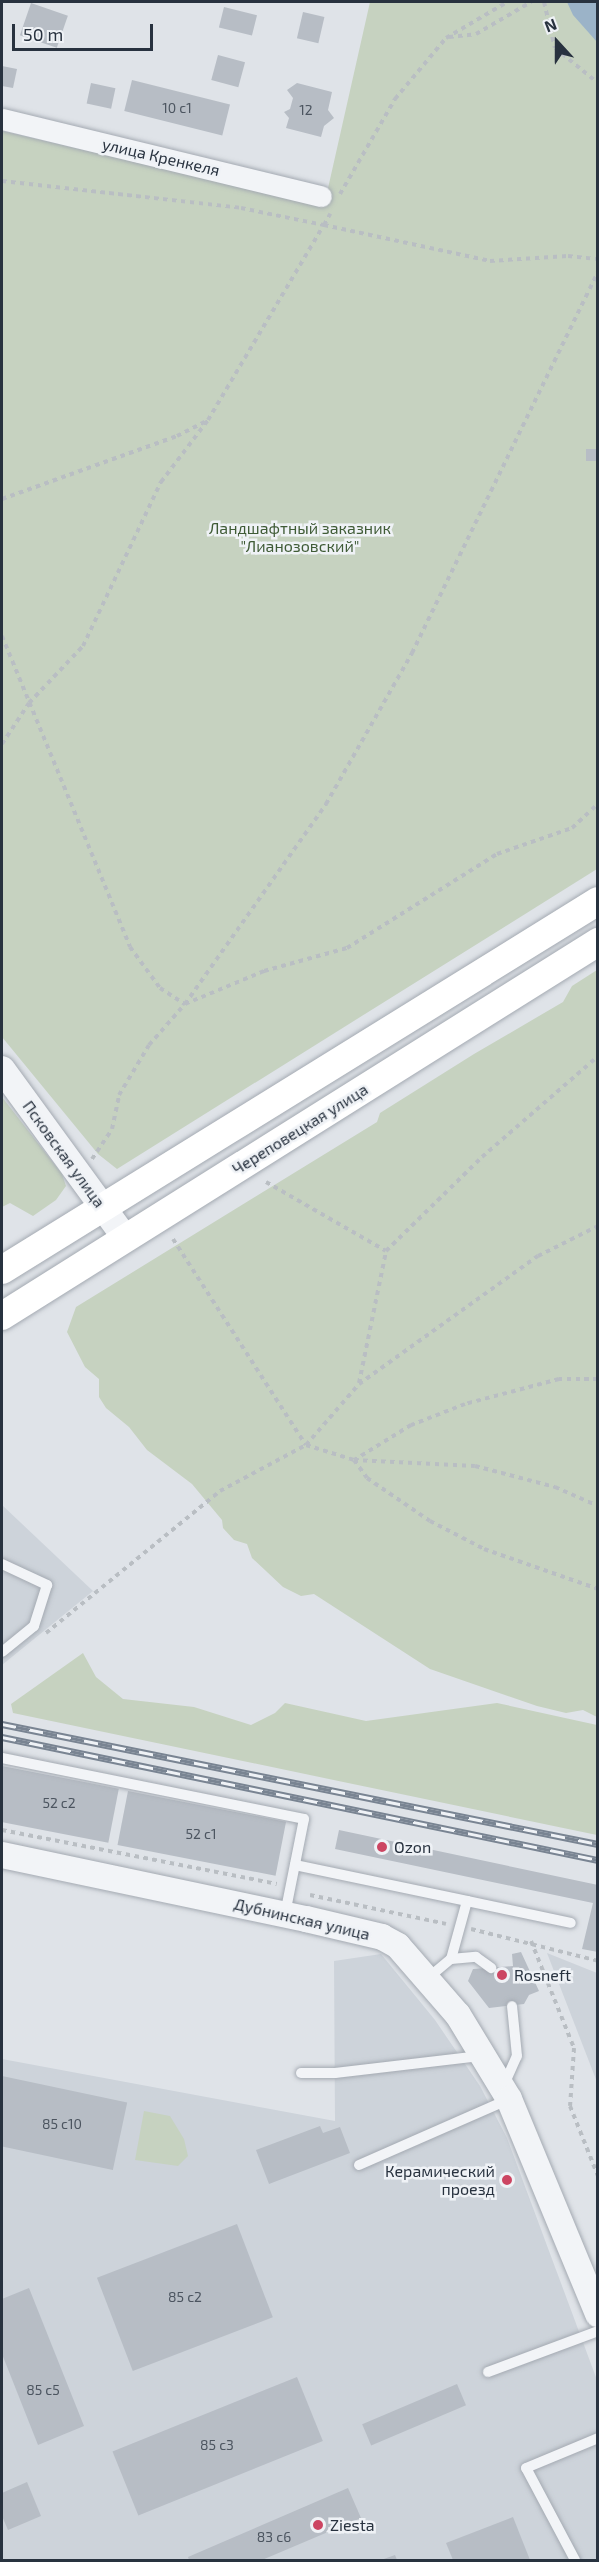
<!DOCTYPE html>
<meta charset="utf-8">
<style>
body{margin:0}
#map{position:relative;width:599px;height:2562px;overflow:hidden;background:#dfe3e8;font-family:"Exo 2",sans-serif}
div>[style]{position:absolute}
.built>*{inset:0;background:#cdd3da}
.green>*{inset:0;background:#c6d2c0}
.water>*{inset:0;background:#9bb3c8}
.building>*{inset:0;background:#b7bdc5;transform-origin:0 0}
.path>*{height:4px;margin-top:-2px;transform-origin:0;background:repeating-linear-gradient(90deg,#b9bec3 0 4.5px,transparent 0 9px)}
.roads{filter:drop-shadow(0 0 2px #a4aab2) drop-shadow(0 0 2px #a4aab2)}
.service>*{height:10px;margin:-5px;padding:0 5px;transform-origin:5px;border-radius:5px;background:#f2f4f7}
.minor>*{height:21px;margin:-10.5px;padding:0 10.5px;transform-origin:10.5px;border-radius:10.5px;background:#f2f4f7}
.tertiary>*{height:26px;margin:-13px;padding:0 13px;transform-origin:13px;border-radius:13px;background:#f2f4f7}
.secondary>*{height:28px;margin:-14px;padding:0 14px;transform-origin:14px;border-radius:14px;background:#fff}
.rail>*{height:7px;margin-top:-3.5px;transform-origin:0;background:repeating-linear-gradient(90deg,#eff2f6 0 14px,#798492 0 28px);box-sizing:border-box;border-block:2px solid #798492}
.dots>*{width:16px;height:16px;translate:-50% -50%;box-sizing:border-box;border:3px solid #eff2f6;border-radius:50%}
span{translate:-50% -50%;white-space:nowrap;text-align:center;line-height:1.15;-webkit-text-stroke:5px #eff2f6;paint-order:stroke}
.number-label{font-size:14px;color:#4c5560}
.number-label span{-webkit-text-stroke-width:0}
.street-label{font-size:16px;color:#28323f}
.park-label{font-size:16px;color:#3f5b36}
.poi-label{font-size:16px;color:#28323f}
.left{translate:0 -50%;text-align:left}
.right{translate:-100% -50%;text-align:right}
.frame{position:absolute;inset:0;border:3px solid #28323f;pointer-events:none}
.north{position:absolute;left:527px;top:12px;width:60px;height:60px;-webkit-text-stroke:4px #eff2f6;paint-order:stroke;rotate:339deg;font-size:16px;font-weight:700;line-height:24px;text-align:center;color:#28323f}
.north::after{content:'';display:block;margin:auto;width:21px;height:27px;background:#28323f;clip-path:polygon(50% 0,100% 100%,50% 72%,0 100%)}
.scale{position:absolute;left:12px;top:24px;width:141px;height:27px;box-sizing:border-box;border:3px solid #28323f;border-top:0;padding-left:8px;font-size:18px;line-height:21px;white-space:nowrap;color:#28323f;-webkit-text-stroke:4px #eff2f6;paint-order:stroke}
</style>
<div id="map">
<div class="built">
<i style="clip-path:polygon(2px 1505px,93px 1591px,2px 1665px)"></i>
<i style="clip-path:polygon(547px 1953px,597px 1973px,597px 2082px)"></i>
<i style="clip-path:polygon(381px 1954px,435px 2020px,480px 2086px,507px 2138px,597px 2380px,597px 2560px,2px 2560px,2px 2059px,335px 2121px,334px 1961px)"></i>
</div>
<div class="green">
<i style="clip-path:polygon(370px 2px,597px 2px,597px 869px,117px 1169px,98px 1154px,2px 1037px,2px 131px,324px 206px)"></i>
<i style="clip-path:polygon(597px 970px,597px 1717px,583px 1710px,566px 1713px,537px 1706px,430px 1669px,314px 1594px,301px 1596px,283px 1587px,252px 1558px,247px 1544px,234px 1540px,223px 1528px,222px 1520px,192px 1484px,147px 1450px,129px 1427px,106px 1408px,99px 1397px,99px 1379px,85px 1367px,67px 1332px,76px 1307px,377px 1122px,380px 1113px,474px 1054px,563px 1002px,572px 986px)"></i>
<i style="clip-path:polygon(2px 1097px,62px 1174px,66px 1186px,56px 1200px,33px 1216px,10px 1203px,2px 1207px)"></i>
<i style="clip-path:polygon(83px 1653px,96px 1677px,123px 1699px,194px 1707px,251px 1725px,275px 1713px,285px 1703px,366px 1721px,497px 1703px,597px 1725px,597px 1835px,13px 1713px,11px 1704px)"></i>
<i style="clip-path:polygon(144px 2111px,170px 2116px,184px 2139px,188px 2156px,178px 2166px,135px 2160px)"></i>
</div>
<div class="water">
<i style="clip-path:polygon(567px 2px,597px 2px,597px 42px,573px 15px)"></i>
</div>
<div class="building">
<i style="left:31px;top:3px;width:39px;height:34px;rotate:19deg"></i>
<i style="left:224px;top:7px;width:34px;height:21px;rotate:14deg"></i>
<i style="left:303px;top:12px;width:22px;height:27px;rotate:13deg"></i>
<i style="left:218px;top:55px;width:28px;height:26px;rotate:15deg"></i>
<i style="clip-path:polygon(2px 66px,17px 69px,13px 88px,2px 86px)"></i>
<i style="left:132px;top:80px;width:101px;height:32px;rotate:14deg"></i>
<i style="left:91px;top:83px;width:25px;height:21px;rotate:12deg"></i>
<i style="clip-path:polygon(297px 83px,332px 92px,328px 110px,334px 118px,324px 126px,321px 137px,286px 128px,289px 118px,284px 112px,290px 109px,293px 98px,287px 90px)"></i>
<i style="left:586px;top:449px;width:12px;height:12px"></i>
<i style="left:2px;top:1766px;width:119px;height:55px;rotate:11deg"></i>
<i style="left:128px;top:1791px;width:161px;height:55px;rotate:11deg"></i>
<i style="clip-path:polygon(339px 1830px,598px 1885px,598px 1952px,582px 1949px,593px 1903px,335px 1849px)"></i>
<i style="clip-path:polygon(521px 1952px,539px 1991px,529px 1995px,524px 2004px,489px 2008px,468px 1981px,473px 1969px,513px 1966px,512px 1954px)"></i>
<i style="left:2px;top:2076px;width:128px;height:69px;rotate:12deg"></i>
<i style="clip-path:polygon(320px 2126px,323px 2133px,340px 2127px,350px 2153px,269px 2184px,256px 2150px)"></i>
<i style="left:237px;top:2224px;width:100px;height:150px;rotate:69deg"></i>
<i style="clip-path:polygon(29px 2288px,84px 2426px,38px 2445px,2px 2354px,2px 2299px)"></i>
<i style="left:297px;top:2377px;width:69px;height:199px;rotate:68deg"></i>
<i style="left:457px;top:2384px;width:23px;height:103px;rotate:67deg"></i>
<i style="clip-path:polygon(27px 2482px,41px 2516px,8px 2530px,2px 2516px,2px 2493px)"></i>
<i style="clip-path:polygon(348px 2488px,361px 2518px,262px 2560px,189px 2560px,188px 2557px)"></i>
<i style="clip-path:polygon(513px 2517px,530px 2560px,453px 2560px,446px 2543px)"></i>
<i style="clip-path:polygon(395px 2555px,397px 2560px,381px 2560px)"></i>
</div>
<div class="path">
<i style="left:544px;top:2px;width:47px;rotate:76.6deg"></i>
<i style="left:555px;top:48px;width:55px;rotate:39.1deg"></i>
<i style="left:449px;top:37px;width:27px;rotate:-6deg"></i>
<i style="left:476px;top:34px;width:64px;rotate:-30.2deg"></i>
<i style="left:2px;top:181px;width:241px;rotate:6.4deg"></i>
<i style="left:241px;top:208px;width:85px;rotate:11.6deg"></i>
<i style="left:324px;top:225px;width:13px;rotate:-61deg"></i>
<i style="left:340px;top:194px;width:110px;rotate:-59.9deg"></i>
<i style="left:395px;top:99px;width:80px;rotate:-50.1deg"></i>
<i style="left:446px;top:38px;width:71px;rotate:-30.5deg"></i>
<i style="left:2px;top:499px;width:186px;rotate:-19.8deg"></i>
<i style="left:177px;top:436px;width:35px;rotate:-27deg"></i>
<i style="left:2px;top:636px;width:336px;rotate:67.6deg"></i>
<i style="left:130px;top:947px;width:51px;rotate:53.8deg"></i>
<i style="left:160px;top:988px;width:30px;rotate:33deg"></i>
<i style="left:185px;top:1004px;width:86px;rotate:-22.7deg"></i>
<i style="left:264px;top:971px;width:86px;rotate:-15.5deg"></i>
<i style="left:347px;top:948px;width:177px;rotate:-32.1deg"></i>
<i style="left:497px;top:854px;width:79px;rotate:-19.1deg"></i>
<i style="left:572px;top:828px;width:35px;rotate:-43deg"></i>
<i style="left:2px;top:744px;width:49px;rotate:-56.6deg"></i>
<i style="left:29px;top:703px;width:79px;rotate:-46.5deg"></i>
<i style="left:83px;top:646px;width:182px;rotate:-64.6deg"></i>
<i style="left:161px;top:482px;width:78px;rotate:-52.8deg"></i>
<i style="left:208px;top:420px;width:227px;rotate:-59.3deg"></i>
<i style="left:324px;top:225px;width:170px;rotate:12.2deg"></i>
<i style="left:490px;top:261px;width:78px;rotate:-3.7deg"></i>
<i style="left:568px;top:256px;width:30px;rotate:6deg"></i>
<i style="left:92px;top:1159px;width:36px;rotate:-56deg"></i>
<i style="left:112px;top:1129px;width:35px;rotate:-78deg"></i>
<i style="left:119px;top:1095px;width:58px;rotate:-59deg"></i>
<i style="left:149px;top:1045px;width:55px;rotate:-48.7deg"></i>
<i style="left:185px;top:1004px;width:245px;rotate:-54.8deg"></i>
<i style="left:326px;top:804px;width:174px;rotate:-60.3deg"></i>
<i style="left:412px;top:653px;width:425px;rotate:-64deg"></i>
<i style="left:266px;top:1182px;width:138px;rotate:29.9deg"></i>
<i style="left:173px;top:1239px;width:245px;rotate:57.2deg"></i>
<i style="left:306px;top:1445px;width:81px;rotate:-49deg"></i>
<i style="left:359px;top:1384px;width:220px;rotate:-35.6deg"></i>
<i style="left:538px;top:1256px;width:67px;rotate:-26.6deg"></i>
<i style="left:598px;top:1379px;width:39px;rotate:180deg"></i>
<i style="left:559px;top:1379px;width:97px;rotate:165.1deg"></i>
<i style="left:465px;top:1404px;width:58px;rotate:158.7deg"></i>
<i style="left:411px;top:1425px;width:67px;rotate:148.4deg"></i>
<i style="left:354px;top:1460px;width:22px;rotate:54deg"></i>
<i style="left:367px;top:1478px;width:76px;rotate:34.3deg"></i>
<i style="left:430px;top:1521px;width:61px;rotate:27.4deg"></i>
<i style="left:484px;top:1549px;width:121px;rotate:19.3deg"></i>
<i style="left:359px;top:1383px;width:135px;rotate:-78.4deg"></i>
<i style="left:386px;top:1251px;width:134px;rotate:-44.4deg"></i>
<i style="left:482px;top:1157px;width:154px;rotate:-41deg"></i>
<i style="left:46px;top:1633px;width:225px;rotate:-39.2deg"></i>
<i style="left:220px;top:1491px;width:98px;rotate:-28.1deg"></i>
<i style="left:306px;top:1445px;width:50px;rotate:17.4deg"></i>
<i style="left:354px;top:1460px;width:121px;rotate:2.8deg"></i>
<i style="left:475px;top:1466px;width:83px;rotate:14.7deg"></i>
<i style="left:555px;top:1487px;width:47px;rotate:23.8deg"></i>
<i style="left:2px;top:1830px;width:280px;rotate:11.1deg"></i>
<i style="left:310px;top:1895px;width:139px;rotate:12deg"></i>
<i style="left:471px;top:1929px;width:131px;rotate:14.1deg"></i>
<i style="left:531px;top:1941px;width:115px;rotate:68.1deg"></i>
<i style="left:574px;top:2048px;width:58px;rotate:93.9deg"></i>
<i style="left:570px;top:2106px;width:75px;rotate:68.2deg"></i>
<i style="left:597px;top:2247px;width:1px"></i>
</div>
<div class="roads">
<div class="service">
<i style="left:2px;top:1564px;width:50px;rotate:25deg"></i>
<i style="left:47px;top:1585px;width:43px;rotate:107.6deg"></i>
<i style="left:34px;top:1626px;width:41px;rotate:140.9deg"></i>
<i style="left:2px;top:1758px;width:308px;rotate:11.4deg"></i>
<i style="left:304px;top:1819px;width:97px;rotate:101.3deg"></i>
<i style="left:295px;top:1865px;width:176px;rotate:11.8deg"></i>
<i style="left:467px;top:1901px;width:60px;rotate:105.4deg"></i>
<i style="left:467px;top:1901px;width:106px;rotate:11.9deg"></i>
<i style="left:428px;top:1978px;width:30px;rotate:-40deg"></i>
<i style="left:451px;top:1959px;width:25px;rotate:-5deg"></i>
<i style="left:476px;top:1957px;width:19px;rotate:36deg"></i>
<i style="left:301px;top:2073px;width:34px"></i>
<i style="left:335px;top:2073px;width:146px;rotate:-6.7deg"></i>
<i style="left:503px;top:2087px;width:34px;rotate:-66deg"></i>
<i style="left:517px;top:2056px;width:50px;rotate:-95.7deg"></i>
<i style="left:359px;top:2165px;width:164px;rotate:-23.7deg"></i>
<i style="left:488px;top:2372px;width:117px;rotate:-20.4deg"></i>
<i style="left:575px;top:2560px;width:104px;rotate:-118deg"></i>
<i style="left:526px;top:2468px;width:78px;rotate:-22.6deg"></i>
</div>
<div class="minor">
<i style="left:2px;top:119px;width:328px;rotate:13.6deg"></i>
</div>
<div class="tertiary">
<i style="left:2px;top:1069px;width:210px;rotate:53.9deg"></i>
<i style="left:2px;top:1855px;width:311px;rotate:11.9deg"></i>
<i style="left:306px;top:1919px;width:78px;rotate:13.3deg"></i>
<i style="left:382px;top:1937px;width:18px;rotate:29deg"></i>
<i style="left:398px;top:1946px;width:91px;rotate:49deg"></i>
<i style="left:458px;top:2015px;width:98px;rotate:58.7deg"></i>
<i style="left:509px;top:2099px;width:233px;rotate:67.5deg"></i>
</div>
<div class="secondary">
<i style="left:2px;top:1270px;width:701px;rotate:-31.76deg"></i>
<i style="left:2px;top:1316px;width:704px;rotate:-32.11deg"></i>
</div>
</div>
<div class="rail">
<i style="left:2px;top:1724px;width:608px;rotate:11.38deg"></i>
<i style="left:2px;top:1737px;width:609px;rotate:11.66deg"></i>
</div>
<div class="dots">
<i style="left:382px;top:1847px;background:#cc4562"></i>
<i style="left:502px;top:1975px;background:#cc4562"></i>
<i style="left:507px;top:2180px;background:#cc4562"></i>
<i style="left:318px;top:2525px;background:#cc4562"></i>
</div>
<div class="number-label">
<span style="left:177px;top:108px">10 с1</span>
<span style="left:306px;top:110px">12</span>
<span style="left:59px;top:1803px">52 с2</span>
<span style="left:201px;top:1834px">52 с1</span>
<span style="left:62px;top:2124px">85 с10</span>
<span style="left:185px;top:2297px">85 с2</span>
<span style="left:43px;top:2390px">85 с5</span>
<span style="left:217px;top:2445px">85 с3</span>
<span style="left:274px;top:2537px">83 с6</span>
</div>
<div class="street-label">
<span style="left:161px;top:157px;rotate:13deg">улица Кренкеля</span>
<span style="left:300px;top:1129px;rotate:-32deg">Череповецкая улица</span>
<span style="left:64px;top:1154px;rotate:54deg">Псковская улица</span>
<span style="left:302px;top:1919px;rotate:13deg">Дубнинская улица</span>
</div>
<div class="park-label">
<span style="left:300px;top:537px">Ландшафтный заказник<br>"Лианозовский"</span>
</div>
<div class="poi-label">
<span class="left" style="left:394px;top:1847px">Ozon</span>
<span class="left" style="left:514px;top:1975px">Rosneft</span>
<span class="right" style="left:495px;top:2180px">Керамический<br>проезд</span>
<span class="left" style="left:330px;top:2525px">Ziesta</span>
</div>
<div class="frame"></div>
<div class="north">N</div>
<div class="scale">50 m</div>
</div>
